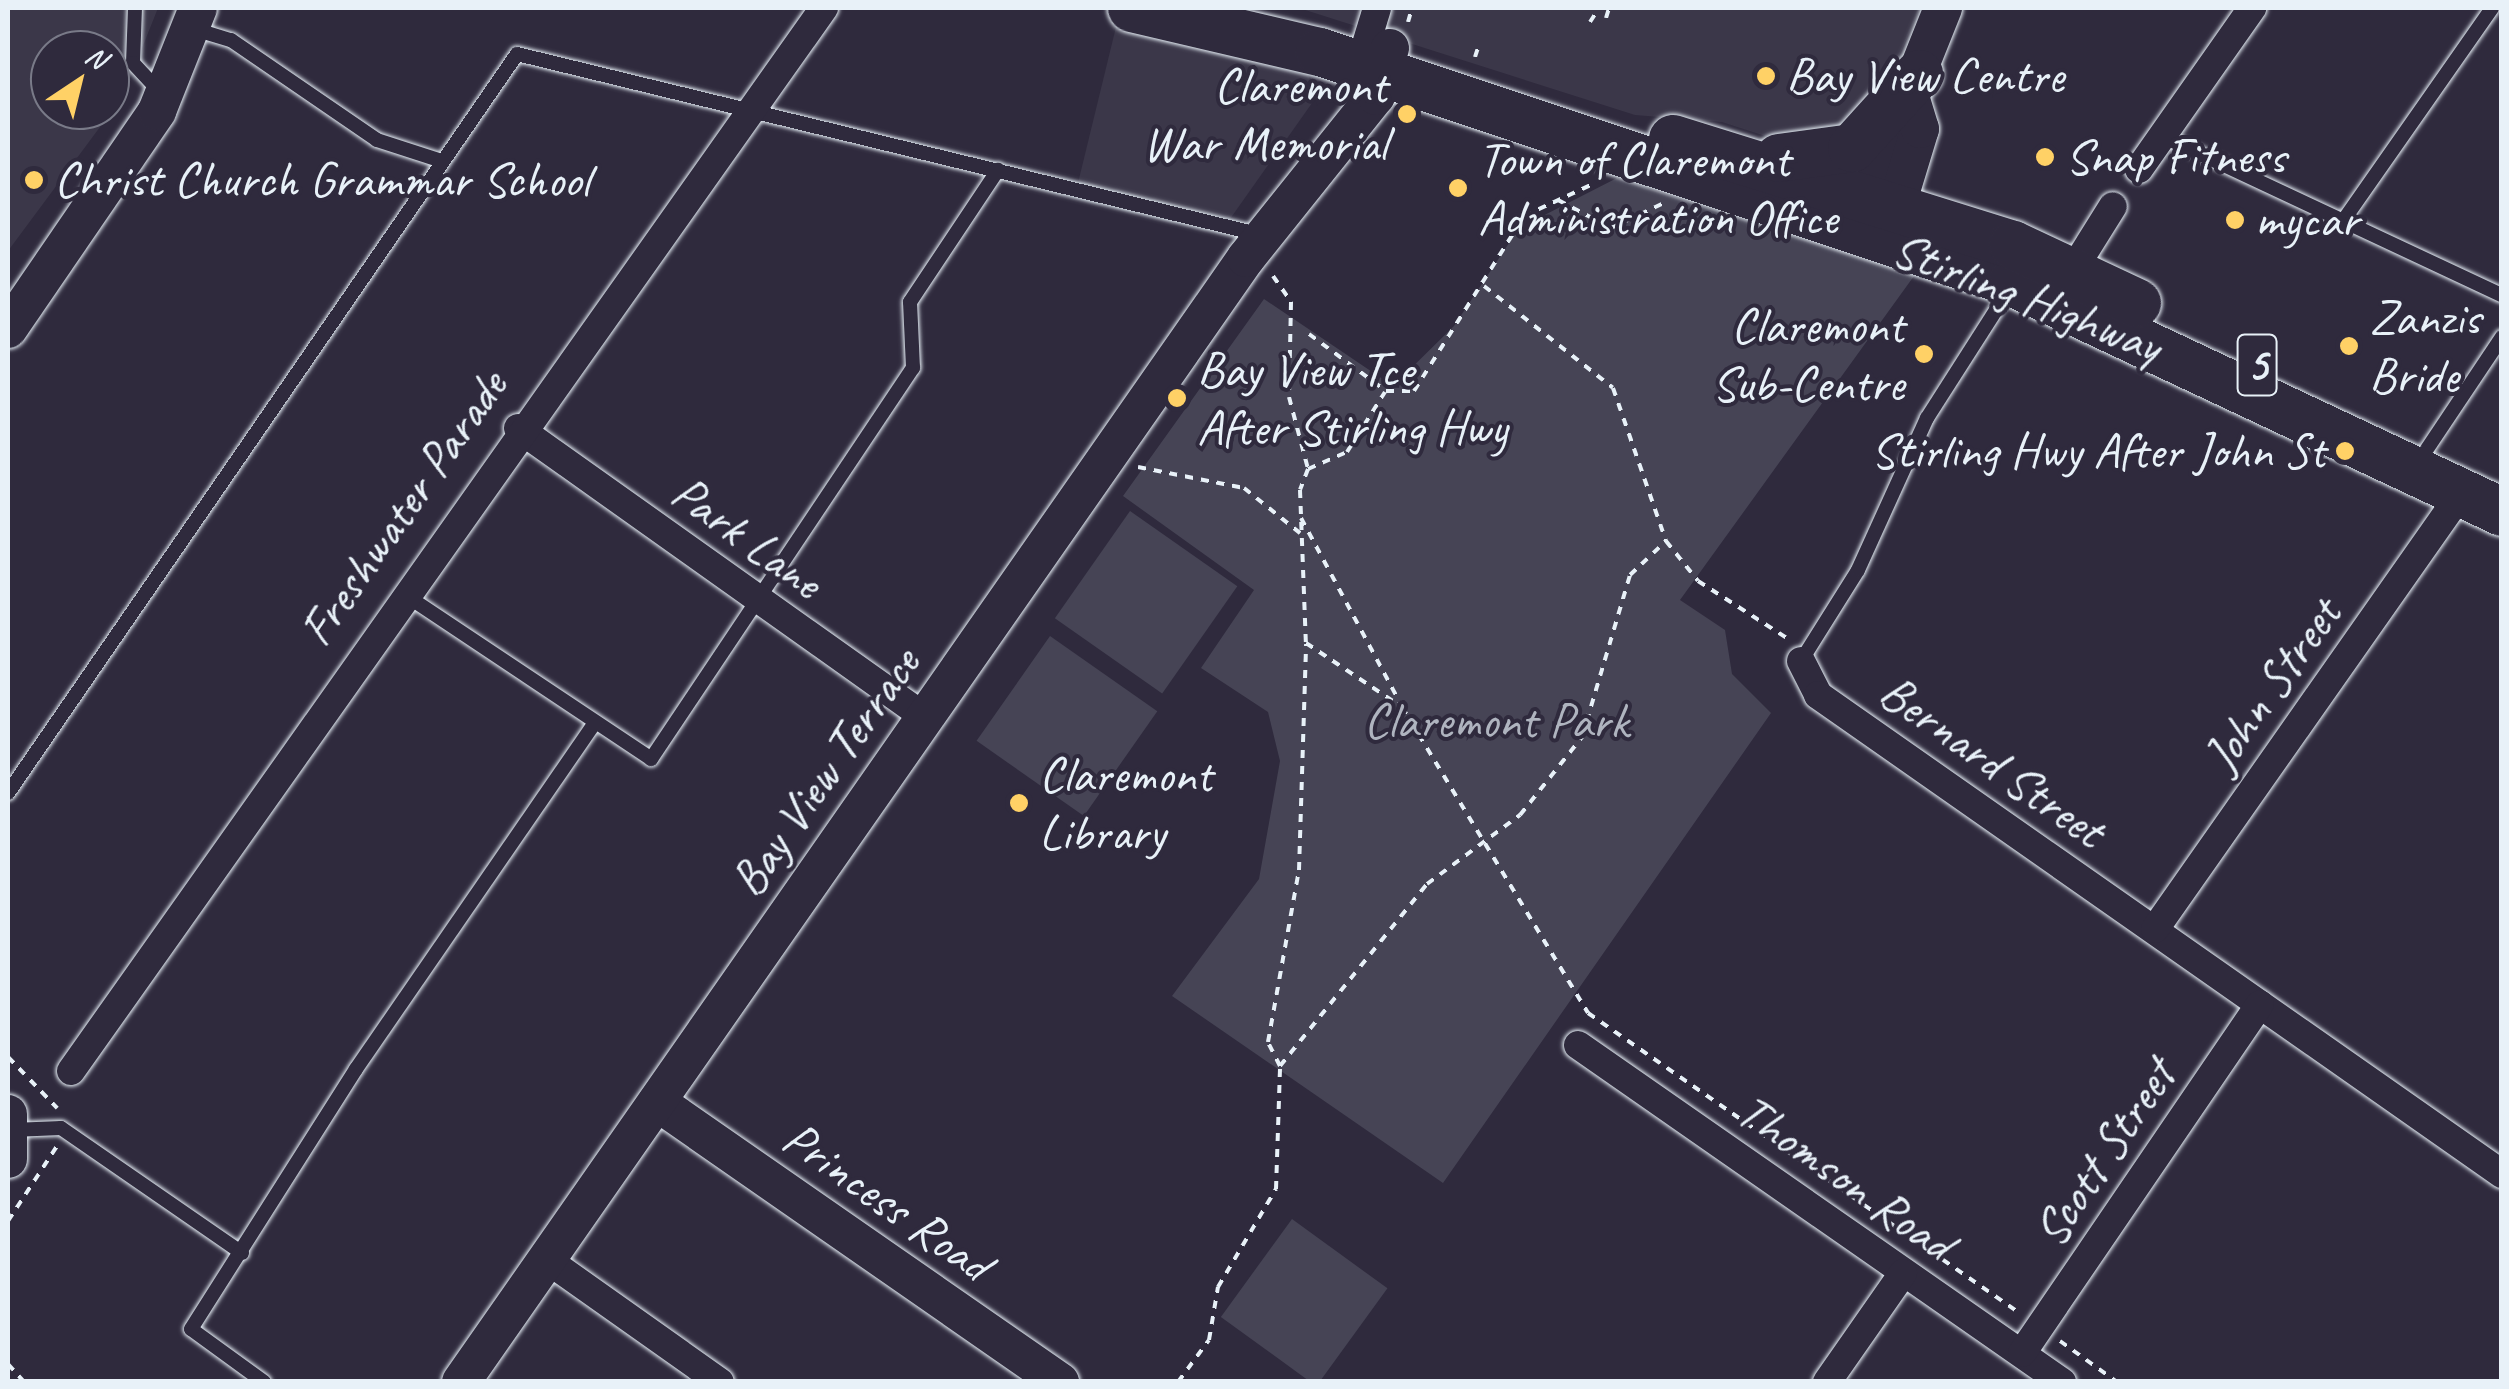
<!DOCTYPE html>
<style>
body{margin:0}
#map{position:relative;width:2509px;height:1389px;overflow:hidden;background:#2f2a3d;font-family:Caveat,sans-serif}
div>[style]{position:absolute}
.built>*{inset:0;background:#3b3749}
.green>*{inset:0;background:#464455;transform-origin:0 0}
.path>*{height:4px;margin-top:-2px;transform-origin:0;background:repeating-linear-gradient(90deg,#e8f1f8 0 8px,transparent 0 16px)}
.roads{filter:drop-shadow(0 0 2px #e8f1f8) drop-shadow(0 0 2px #e8f1f8)}
.lane>*{height:14px;margin:-7px;padding:0 7px;transform-origin:7px;border-radius:7px;background:#2f2a3d}
.street>*{height:28px;margin:-14px;padding:0 14px;transform-origin:14px;border-radius:14px;background:#2f2a3d}
.secondary>*{height:38px;margin:-19px;padding:0 19px;transform-origin:19px;border-radius:19px;background:#2f2a3d}
.highway>*{height:48px;margin:-24px;padding:0 24px;transform-origin:24px;border-radius:24px;background:#2f2a3d}
.dots>*{width:28px;height:28px;translate:-50% -50%;box-sizing:border-box;border:5px solid #2f2a3d;border-radius:50%}
span{translate:-50% -50%;white-space:nowrap;text-align:center;line-height:1.15;-webkit-text-stroke:8px #2f2a3d;paint-order:stroke}
.shield-label span{padding:2px 8px;background:#2f2a3d;border:2px solid;border-radius:8px;-webkit-text-stroke-width:0}
.shield-label{font-size:48px;color:#e8f1f8;font-weight:700}
.poi-label{font-size:50px;color:#e8f1f8}
.left{translate:0 -50%;text-align:left}
.right{translate:-100% -50%;text-align:right}
.street-label{font-size:50px;color:#e8f1f8}
.park-label{font-size:50px;color:#afb4bf}
.frame{position:absolute;inset:0;border:10px solid #e8f1f8;pointer-events:none}
.north{position:absolute;left:30px;top:30px;width:100px;height:100px;box-sizing:border-box;background:#2f2a3d;border:2px solid #797a88;border-radius:50%;rotate:35deg;font-size:28px;font-weight:700;line-height:40px;text-align:center;color:#e8f1f8}
.north::after{content:'';display:block;margin:auto;width:35px;height:45px;background:#ffd166;clip-path:polygon(50% 0,100% 100%,50% 72%,0 100%)}
</style>
<div id="map">
<div class="built">
<i style="clip-path:polygon(evenodd,8px 8px,158px 8px,123px 96px,8px 251px,8px 8px,50px 50px,110px 50px,110px 110px,50px 110px,50px 50px)"></i>
<i style="clip-path:polygon(1299px 8px,1920px 8px,1871px 119px,1793px 145px,1722px 122px,1635px 115px)"></i>
<i style="clip-path:polygon(1116px 27px,1307px 73px,1317px 96px,1230px 219px,1078px 183px)"></i>
</div>
<div class="green">
<i style="clip-path:polygon(1617px 178px,1914px 276px,1680px 600px,1725px 630px,1732px 674px,1771px 713px,1443px 1183px,1172px 996px,1259px 879px,1280px 761px,1268px 712px,1201px 668px,1254px 590px,1123px 496px,1264px 299px,1393px 386px,1454px 326px,1519px 228px)"></i>
<i style="left:1130px;top:511px;width:131px;height:131px;rotate:35deg"></i>
<i style="left:1050px;top:636px;width:131px;height:128px;rotate:35deg"></i>
<i style="left:1292px;top:1219px;width:118px;height:121px;rotate:36deg"></i>
</div>
<div class="path">
<i style="left:1606px;top:18px;width:10px;rotate:-73deg"></i>
<i style="left:1408px;top:22px;width:15px;rotate:-74deg"></i>
<i style="left:1590px;top:22px;width:17px;rotate:-57deg"></i>
<i style="left:1475px;top:57px;width:9px;rotate:-72deg"></i>
<i style="left:1558px;top:200px;width:60px;rotate:27.8deg"></i>
<i style="left:1611px;top:228px;width:59px;rotate:-25.3deg"></i>
<i style="left:1273px;top:276px;width:32px;rotate:55deg"></i>
<i style="left:1291px;top:302px;width:95px;rotate:91.2deg"></i>
<i style="left:1289px;top:397px;width:74px;rotate:75.2deg"></i>
<i style="left:1308px;top:469px;width:22px;rotate:111deg"></i>
<i style="left:1300px;top:490px;width:153px;rotate:87.8deg"></i>
<i style="left:1306px;top:643px;width:115px;rotate:33.7deg"></i>
<i style="left:1402px;top:707px;width:358px;rotate:58.7deg"></i>
<i style="left:1588px;top:1013px;width:524px;rotate:34.81deg"></i>
<i style="left:1484px;top:286px;width:164px;rotate:38.3deg"></i>
<i style="left:1613px;top:388px;width:162px;rotate:70.9deg"></i>
<i style="left:1666px;top:541px;width:51px;rotate:51.3deg"></i>
<i style="left:1698px;top:581px;width:109px;rotate:32.7deg"></i>
<i style="left:1309px;top:334px;width:96px;rotate:36.5deg"></i>
<i style="left:1386px;top:391px;width:28px"></i>
<i style="left:1414px;top:391px;width:207px;rotate:-57.8deg"></i>
<i style="left:1524px;top:216px;width:78px;rotate:-24.9deg"></i>
<i style="left:1138px;top:467px;width:108px;rotate:11.2deg"></i>
<i style="left:1244px;top:488px;width:72px;rotate:38.8deg"></i>
<i style="left:1308px;top:469px;width:43px;rotate:-23.6deg"></i>
<i style="left:1347px;top:452px;width:71px;rotate:-57.7deg"></i>
<i style="left:1301px;top:518px;width:210px;rotate:61.8deg"></i>
<i style="left:8px;top:1057px;width:71px;rotate:46.1deg"></i>
<i style="left:1280px;top:1066px;width:234px;rotate:-51.1deg"></i>
<i style="left:1427px;top:884px;width:116px;rotate:-36.6deg"></i>
<i style="left:1520px;top:815px;width:100px;rotate:-51.5deg"></i>
<i style="left:1582px;top:737px;width:169px;rotate:-73.5deg"></i>
<i style="left:1630px;top:575px;width:50px;rotate:-43.4deg"></i>
<i style="left:8px;top:1221px;width:90px;rotate:-56.8deg"></i>
<i style="left:2060px;top:1341px;width:70px;rotate:35.7deg"></i>
<i style="left:8px;top:1364px;width:24px;rotate:48deg"></i>
<i style="left:1178px;top:1382px;width:52px;rotate:-53.6deg"></i>
<i style="left:1209px;top:1340px;width:54px;rotate:-80.4deg"></i>
<i style="left:1218px;top:1287px;width:114px;rotate:-59.4deg"></i>
<i style="left:1276px;top:1189px;width:123px;rotate:-88.1deg"></i>
<i style="left:1280px;top:1066px;width:27px;rotate:-117deg"></i>
<i style="left:1268px;top:1042px;width:175px;rotate:-79.8deg"></i>
<i style="left:1299px;top:870px;width:226px;rotate:-88.2deg"></i>
</div>
<div class="roads">
<div class="lane">
<i style="left:135px;top:8px;width:55px;rotate:92.1deg"></i>
<i style="left:133px;top:63px;width:41px;rotate:47deg"></i>
<i style="left:194px;top:29px;width:39px;rotate:17deg"></i>
<i style="left:231px;top:40px;width:177px;rotate:34.4deg"></i>
<i style="left:377px;top:140px;width:68px;rotate:17.9deg"></i>
<i style="left:2162px;top:136px;width:375px;rotate:25.1deg"></i>
<i style="left:2343px;top:221px;width:260px;rotate:-55deg"></i>
<i style="left:2427px;top:449px;width:135px;rotate:-56.2deg"></i>
<i style="left:404px;top:594px;width:297px;rotate:33.7deg"></i>
<i style="left:651px;top:759px;width:471px;rotate:-56.2deg"></i>
<i style="left:913px;top:368px;width:66px;rotate:-92.6deg"></i>
<i style="left:910px;top:302px;width:159px;rotate:-56.3deg"></i>
<i style="left:1801px;top:661px;width:107px;rotate:-57.9deg"></i>
<i style="left:1858px;top:570px;width:167px;rotate:-65.6deg"></i>
<i style="left:1927px;top:418px;width:154px;rotate:-57.4deg"></i>
<i style="left:8px;top:793px;width:897px;rotate:-55.44deg"></i>
<i style="left:517px;top:54px;width:767px;rotate:13.66deg"></i>
<i style="left:12px;top:1130px;width:49px;rotate:-2.3deg"></i>
<i style="left:61px;top:1128px;width:220px;rotate:34.6deg"></i>
<i style="left:264px;top:1382px;width:90px;rotate:-144deg"></i>
<i style="left:191px;top:1329px;width:308px;rotate:-57.6deg"></i>
<i style="left:356px;top:1069px;width:421px;rotate:-55.4deg"></i>
</div>
<div class="street">
<i style="left:1367px;top:41px;width:34px;rotate:-73deg"></i>
<i style="left:2139px;top:169px;width:197px;rotate:-54.9deg"></i>
<i style="left:2073px;top:270px;width:75px;rotate:-58deg"></i>
<i style="left:518px;top:428px;width:498px;rotate:35.4deg"></i>
<i style="left:1801px;top:661px;width:38px;rotate:63deg"></i>
<i style="left:1818px;top:695px;width:835px;rotate:35deg"></i>
<i style="left:2155px;top:929px;width:534px;rotate:-54.91deg"></i>
<i style="left:1578px;top:1045px;width:590px;rotate:34.85deg"></i>
<i style="left:71px;top:1071px;width:1303px;rotate:-54.69deg"></i>
<i style="left:546px;top:1259px;width:213px;rotate:35.3deg"></i>
<i style="left:2022px;top:1353px;width:422px;rotate:-55.7deg"></i>
<i style="left:1827px;top:1382px;width:133px;rotate:-55.1deg"></i>
</div>
<div class="secondary">
<i style="left:1857px;top:223px;width:232px;rotate:-68.2deg"></i>
<i style="left:1888px;top:234px;width:110px;rotate:-73.1deg"></i>
<i style="left:1920px;top:129px;width:31px;rotate:-107deg"></i>
<i style="left:8px;top:329px;width:264px;rotate:-55.6deg"></i>
<i style="left:157px;top:111px;width:111px;rotate:-68.3deg"></i>
<i style="left:657px;top:1102px;width:491px;rotate:34.8deg"></i>
<i style="left:8px;top:1114px;width:45px;rotate:90deg"></i>
<i style="left:461px;top:1382px;width:1371px;rotate:-55.07deg"></i>
<i style="left:1246px;top:258px;width:208px;rotate:-51.3deg"></i>
<i style="left:1376px;top:96px;width:50px;rotate:-73.7deg"></i>
</div>
<div class="highway">
<i style="left:1132px;top:8px;width:193px;rotate:13.2deg"></i>
<i style="left:1320px;top:52px;width:729px;rotate:18.39deg"></i>
<i style="left:2012px;top:282px;width:541px;rotate:25.14deg"></i>
<i style="left:1673px;top:139px;width:356px;rotate:17.3deg"></i>
<i style="left:2013px;top:245px;width:137px;rotate:25.1deg"></i>
<i style="left:1779px;top:158px;width:74px;rotate:-7.8deg"></i>
<i style="left:1852px;top:148px;width:100px;rotate:-47.8deg"></i>
</div>
</div>
<div class="dots">
<i style="left:1766px;top:76px;background:#ffd166"></i>
<i style="left:1407px;top:114px;background:#ffd166"></i>
<i style="left:2045px;top:157px;background:#ffd166"></i>
<i style="left:34px;top:180px;background:#ffd166"></i>
<i style="left:1458px;top:188px;background:#ffd166"></i>
<i style="left:2235px;top:220px;background:#ffd166"></i>
<i style="left:2349px;top:346px;background:#ffd166"></i>
<i style="left:1924px;top:354px;background:#ffd166"></i>
<i style="left:1177px;top:398px;background:#ffd166"></i>
<i style="left:2345px;top:451px;background:#ffd166"></i>
<i style="left:1019px;top:803px;background:#ffd166"></i>
</div>
<div class="shield-label">
<span style="left:2257px;top:365px">5</span>
</div>
<div class="poi-label">
<span class="left" style="left:1786px;top:76px">Bay View Centre</span>
<span class="right" style="left:1387px;top:114px">Claremont<br>War Memorial</span>
<span class="left" style="left:2065px;top:157px">Snap Fitness</span>
<span class="left" style="left:1478px;top:188px">Town of Claremont<br>Administration Office</span>
<span class="left" style="left:54px;top:180px">Christ Church Grammar School</span>
<span class="left" style="left:2255px;top:220px">mycar</span>
<span class="left" style="left:2369px;top:346px">Zanzis<br>Bride</span>
<span class="right" style="left:1904px;top:354px">Claremont<br>Sub-Centre</span>
<span class="left" style="left:1197px;top:398px">Bay View Tce<br>After Stirling Hwy</span>
<span class="right" style="left:2325px;top:451px">Stirling Hwy After John St</span>
<span class="left" style="left:1039px;top:803px">Claremont<br>Library</span>
</div>
<div class="street-label">
<span style="left:2027px;top:297px;rotate:21deg">Stirling Highway</span>
<span style="left:403px;top:508px;rotate:-55deg">Freshwater Parade</span>
<span style="left:747px;top:537px;rotate:36deg">Park Lane</span>
<span style="left:2272px;top:685px;rotate:-55deg">John Street</span>
<span style="left:1992px;top:761px;rotate:35deg">Bernard Street</span>
<span style="left:825px;top:772px;rotate:-55deg">Bay View Terrace</span>
<span style="left:2104px;top:1153px;rotate:-56deg">Scott Street</span>
<span style="left:1845px;top:1177px;rotate:35deg">Thomson Road</span>
<span style="left:887px;top:1201px;rotate:35deg">Princess Road</span>
</div>
<div class="park-label">
<span style="left:1496px;top:721px">Claremont Park</span>
</div>
<div class="frame"></div>
<div class="north">N</div>
</div>
